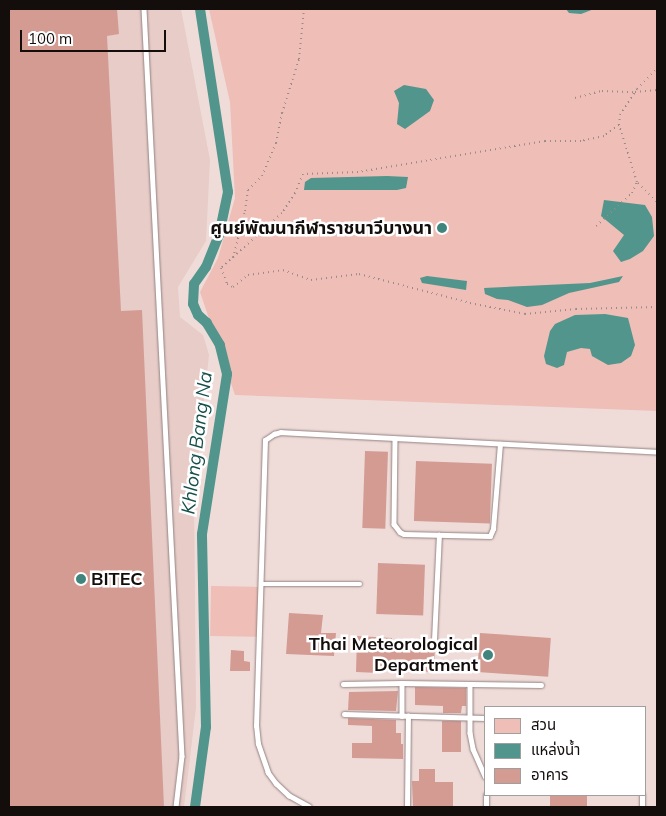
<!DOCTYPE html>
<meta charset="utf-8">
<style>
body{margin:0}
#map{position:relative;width:666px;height:816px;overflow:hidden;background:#efdcd9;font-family:Mulish,"Noto Sans Thai",sans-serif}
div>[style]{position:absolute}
.built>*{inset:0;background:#e7ccc8}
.green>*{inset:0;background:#eebeb7;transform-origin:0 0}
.water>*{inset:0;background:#52958c}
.canal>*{height:10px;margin:-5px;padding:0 5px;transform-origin:5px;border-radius:5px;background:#52958c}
.building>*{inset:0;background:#d49b93;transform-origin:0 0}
.path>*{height:2px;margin-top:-1px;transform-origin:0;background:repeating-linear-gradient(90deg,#998b89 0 1px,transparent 0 5px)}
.roads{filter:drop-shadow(0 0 1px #938280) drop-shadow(0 0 1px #938280)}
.lane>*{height:4.5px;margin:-2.25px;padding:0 2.25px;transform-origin:2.25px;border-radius:2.25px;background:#fff}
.dots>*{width:14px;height:14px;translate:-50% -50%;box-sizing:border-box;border:2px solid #fff;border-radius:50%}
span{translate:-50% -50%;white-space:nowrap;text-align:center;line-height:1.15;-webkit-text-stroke:5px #fff;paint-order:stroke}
.poi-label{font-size:18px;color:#130d0c;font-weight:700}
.right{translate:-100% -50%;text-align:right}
.left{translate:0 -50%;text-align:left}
.water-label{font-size:19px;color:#144f49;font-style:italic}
.frame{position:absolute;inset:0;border:10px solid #130d0c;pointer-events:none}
.legend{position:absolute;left:484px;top:706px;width:162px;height:90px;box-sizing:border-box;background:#fff;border:1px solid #a19e9e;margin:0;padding:6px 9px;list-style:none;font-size:15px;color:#130d0c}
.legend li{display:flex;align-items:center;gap:10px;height:25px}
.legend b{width:25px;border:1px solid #a19e9e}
.scale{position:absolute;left:20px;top:30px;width:146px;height:22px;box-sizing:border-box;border:2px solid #130d0c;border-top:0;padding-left:6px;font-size:15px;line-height:18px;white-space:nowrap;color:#130d0c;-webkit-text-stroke:4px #fff;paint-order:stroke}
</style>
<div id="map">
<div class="built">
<i style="clip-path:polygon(9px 9px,181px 9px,210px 160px,206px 241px,178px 287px,180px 317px,203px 335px,209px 355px,194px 495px,196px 708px,184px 807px,9px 807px)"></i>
</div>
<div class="green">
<i style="clip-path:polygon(209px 9px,657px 9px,657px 411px,235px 395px,200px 292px,218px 258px,235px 198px,230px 102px)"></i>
<i style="left:211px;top:586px;width:48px;height:50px;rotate:1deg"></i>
</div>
<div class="water">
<i style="clip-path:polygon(566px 9px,594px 9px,581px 14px,569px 13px)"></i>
<i style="clip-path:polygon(404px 85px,426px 89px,434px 100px,430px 111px,405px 129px,397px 124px,399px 103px,394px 91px)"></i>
<i style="clip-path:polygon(387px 176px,408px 177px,406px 188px,397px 190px,304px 190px,305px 182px,311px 178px)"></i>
<i style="clip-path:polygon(604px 200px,645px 205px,652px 217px,654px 236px,643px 251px,630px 259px,621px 262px,613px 251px,624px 235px,601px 216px)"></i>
<i style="clip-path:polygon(427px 276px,467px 281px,466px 290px,422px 283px,420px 278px)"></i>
<i style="clip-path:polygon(623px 276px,619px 282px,569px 293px,542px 305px,527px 307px,508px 300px,497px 299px,485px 294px,484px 288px,590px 283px)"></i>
<i style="clip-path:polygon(605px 314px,628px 318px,635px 345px,631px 356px,621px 363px,608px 365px,592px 356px,590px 349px,581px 348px,567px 352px,564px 365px,557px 368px,546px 364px,544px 356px,550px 331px,555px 324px,575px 315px)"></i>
</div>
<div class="canal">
<i style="left:195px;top:807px;width:81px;rotate:-82.2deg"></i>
<i style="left:206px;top:727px;width:193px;rotate:-91.2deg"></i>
<i style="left:202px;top:534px;width:162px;rotate:-81.1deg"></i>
<i style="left:227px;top:374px;width:30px;rotate:-104deg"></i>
<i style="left:220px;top:345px;width:26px;rotate:-121deg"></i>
<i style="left:207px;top:323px;width:12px;rotate:-138deg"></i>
<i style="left:198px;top:315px;width:12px;rotate:-114deg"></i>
<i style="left:193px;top:304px;width:20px;rotate:-87deg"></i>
<i style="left:194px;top:284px;width:21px;rotate:-55deg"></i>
<i style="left:206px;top:267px;width:35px;rotate:-68deg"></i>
<i style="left:219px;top:235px;width:44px;rotate:-78.2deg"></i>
<i style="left:228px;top:192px;width:185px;rotate:-98.7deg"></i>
</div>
<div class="building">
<i style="clip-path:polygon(9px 9px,117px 9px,119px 34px,107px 36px,121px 311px,142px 310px,164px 807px,9px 807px)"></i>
<i style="left:365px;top:451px;width:23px;height:77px;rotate:2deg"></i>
<i style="left:416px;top:461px;width:76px;height:60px;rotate:2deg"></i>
<i style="left:378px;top:563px;width:47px;height:51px;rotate:2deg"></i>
<i style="clip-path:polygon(289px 613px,323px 615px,321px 633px,336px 633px,334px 656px,286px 654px)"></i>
<i style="left:480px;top:633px;width:71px;height:39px;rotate:4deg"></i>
<i style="clip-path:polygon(357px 636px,392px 638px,392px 642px,435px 644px,434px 672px,396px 670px,396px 667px,379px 666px,379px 673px,356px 672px)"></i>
<i style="clip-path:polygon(231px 650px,244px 651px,244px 661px,250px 662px,250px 671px,230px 671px)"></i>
<i style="clip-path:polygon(415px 687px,466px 688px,466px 706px,462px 706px,461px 713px,443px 713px,443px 706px,415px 705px)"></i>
<i style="clip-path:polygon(398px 691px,396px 711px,348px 710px,349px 692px)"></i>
<i style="clip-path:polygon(348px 718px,396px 720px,396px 733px,401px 733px,401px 744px,403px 744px,403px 759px,352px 758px,352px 743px,372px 743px,372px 726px,348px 725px)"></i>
<i style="left:442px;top:721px;width:19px;height:31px"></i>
<i style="clip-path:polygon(419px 769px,435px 769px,435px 782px,453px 782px,453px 807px,413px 807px,412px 781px,419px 781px)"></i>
<i style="left:550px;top:795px;width:37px;height:12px"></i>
</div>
<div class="path">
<i style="left:575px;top:98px;width:28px;rotate:-15deg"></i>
<i style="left:602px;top:91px;width:33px;rotate:2deg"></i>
<i style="left:635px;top:92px;width:22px;rotate:-5deg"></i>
<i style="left:619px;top:125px;width:19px;rotate:144deg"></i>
<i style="left:604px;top:136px;width:24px;rotate:168deg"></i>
<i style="left:581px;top:141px;width:36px;rotate:180deg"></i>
<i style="left:545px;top:141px;width:190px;rotate:170.6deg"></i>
<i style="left:358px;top:172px;width:55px;rotate:177.9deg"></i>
<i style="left:303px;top:174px;width:21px;rotate:113deg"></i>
<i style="left:295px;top:193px;width:24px;rotate:123deg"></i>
<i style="left:282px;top:213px;width:82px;rotate:138deg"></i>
<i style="left:221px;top:268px;width:17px;rotate:69deg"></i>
<i style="left:227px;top:284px;width:7px;rotate:27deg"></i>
<i style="left:233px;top:287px;width:19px;rotate:-39deg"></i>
<i style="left:248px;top:275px;width:35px;rotate:-8deg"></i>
<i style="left:283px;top:270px;width:30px;rotate:20deg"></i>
<i style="left:311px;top:280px;width:48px;rotate:-7.1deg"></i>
<i style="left:359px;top:274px;width:115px;rotate:14.6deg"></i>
<i style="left:470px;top:303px;width:56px;rotate:11.3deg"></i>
<i style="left:525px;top:314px;width:51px;rotate:-5.6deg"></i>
<i style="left:576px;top:309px;width:81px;rotate:-1.4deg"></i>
<i style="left:638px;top:183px;width:27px;rotate:45deg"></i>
<i style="left:596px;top:226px;width:49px;rotate:-42.5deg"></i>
<i style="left:632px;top:193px;width:12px;rotate:-66deg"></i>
<i style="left:637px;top:182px;width:60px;rotate:-107.5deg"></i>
<i style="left:619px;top:125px;width:10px;rotate:-84deg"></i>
<i style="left:620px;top:115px;width:31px;rotate:-57deg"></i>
<i style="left:637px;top:89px;width:29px;rotate:-46deg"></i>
<i style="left:233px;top:258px;width:49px;rotate:-75.7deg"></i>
<i style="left:245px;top:211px;width:21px;rotate:-82deg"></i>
<i style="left:248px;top:190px;width:20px;rotate:-45deg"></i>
<i style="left:262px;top:176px;width:36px;rotate:-67deg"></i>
<i style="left:276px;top:143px;width:31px;rotate:-79deg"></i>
<i style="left:282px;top:113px;width:57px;rotate:-72.5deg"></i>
<i style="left:299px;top:59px;width:50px;rotate:-84.3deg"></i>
</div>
<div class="roads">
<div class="lane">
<i style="left:144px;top:9px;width:748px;rotate:87.09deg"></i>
<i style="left:182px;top:756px;width:51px;rotate:96.7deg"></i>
<i style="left:395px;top:439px;width:85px;rotate:90.7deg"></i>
<i style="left:394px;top:524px;width:10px;rotate:53deg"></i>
<i style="left:400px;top:532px;width:4px;rotate:27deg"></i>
<i style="left:404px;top:534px;width:86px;rotate:1.3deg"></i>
<i style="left:490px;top:536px;width:8px;rotate:-67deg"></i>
<i style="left:493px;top:529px;width:85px;rotate:-85.3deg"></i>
<i style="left:262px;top:584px;width:98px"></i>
<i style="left:434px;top:640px;width:105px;rotate:-87.3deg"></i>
<i style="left:402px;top:683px;width:33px;rotate:90deg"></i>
<i style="left:343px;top:684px;width:59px;rotate:-1deg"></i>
<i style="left:402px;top:683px;width:139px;rotate:0.8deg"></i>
<i style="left:470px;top:685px;width:48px;rotate:90deg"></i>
<i style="left:470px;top:733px;width:16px;rotate:79deg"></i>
<i style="left:473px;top:749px;width:30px;rotate:66deg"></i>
<i style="left:344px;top:714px;width:141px;rotate:1.6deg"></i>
<i style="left:309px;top:807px;width:23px;rotate:-151deg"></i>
<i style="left:289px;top:796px;width:18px;rotate:-137deg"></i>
<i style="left:276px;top:784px;width:14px;rotate:-126deg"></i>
<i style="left:268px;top:773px;width:31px;rotate:-109deg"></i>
<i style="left:258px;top:744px;width:18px;rotate:-96deg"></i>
<i style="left:256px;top:726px;width:286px;rotate:-88.2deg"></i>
<i style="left:265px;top:440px;width:11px;rotate:-34deg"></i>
<i style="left:274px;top:434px;width:7px;rotate:-16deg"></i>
<i style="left:281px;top:432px;width:377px;rotate:3deg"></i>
<i style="left:407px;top:807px;width:91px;rotate:-89.4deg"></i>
<i style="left:486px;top:807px;width:12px;rotate:-90deg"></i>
<i style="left:642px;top:807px;width:12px;rotate:-90deg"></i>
</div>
</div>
<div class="dots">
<i style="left:442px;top:228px;background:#3f857d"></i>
<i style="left:81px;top:579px;background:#3f857d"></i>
<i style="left:488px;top:655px;background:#3f857d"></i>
</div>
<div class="poi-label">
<span class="right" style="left:432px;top:228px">ศูนย์พัฒนากีฬาราชนาวีบางนา</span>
<span class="left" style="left:91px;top:579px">BITEC</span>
<span class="right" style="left:478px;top:655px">Thai Meteorological<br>Department</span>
</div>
<div class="water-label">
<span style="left:197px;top:443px;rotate:-83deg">Khlong Bang Na</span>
</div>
<div class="frame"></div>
<ul class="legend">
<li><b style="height:14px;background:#eebeb7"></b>สวน</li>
<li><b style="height:14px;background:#52958c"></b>แหล่งน้ำ</li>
<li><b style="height:14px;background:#d49b93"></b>อาคาร</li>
</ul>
<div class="scale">100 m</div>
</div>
